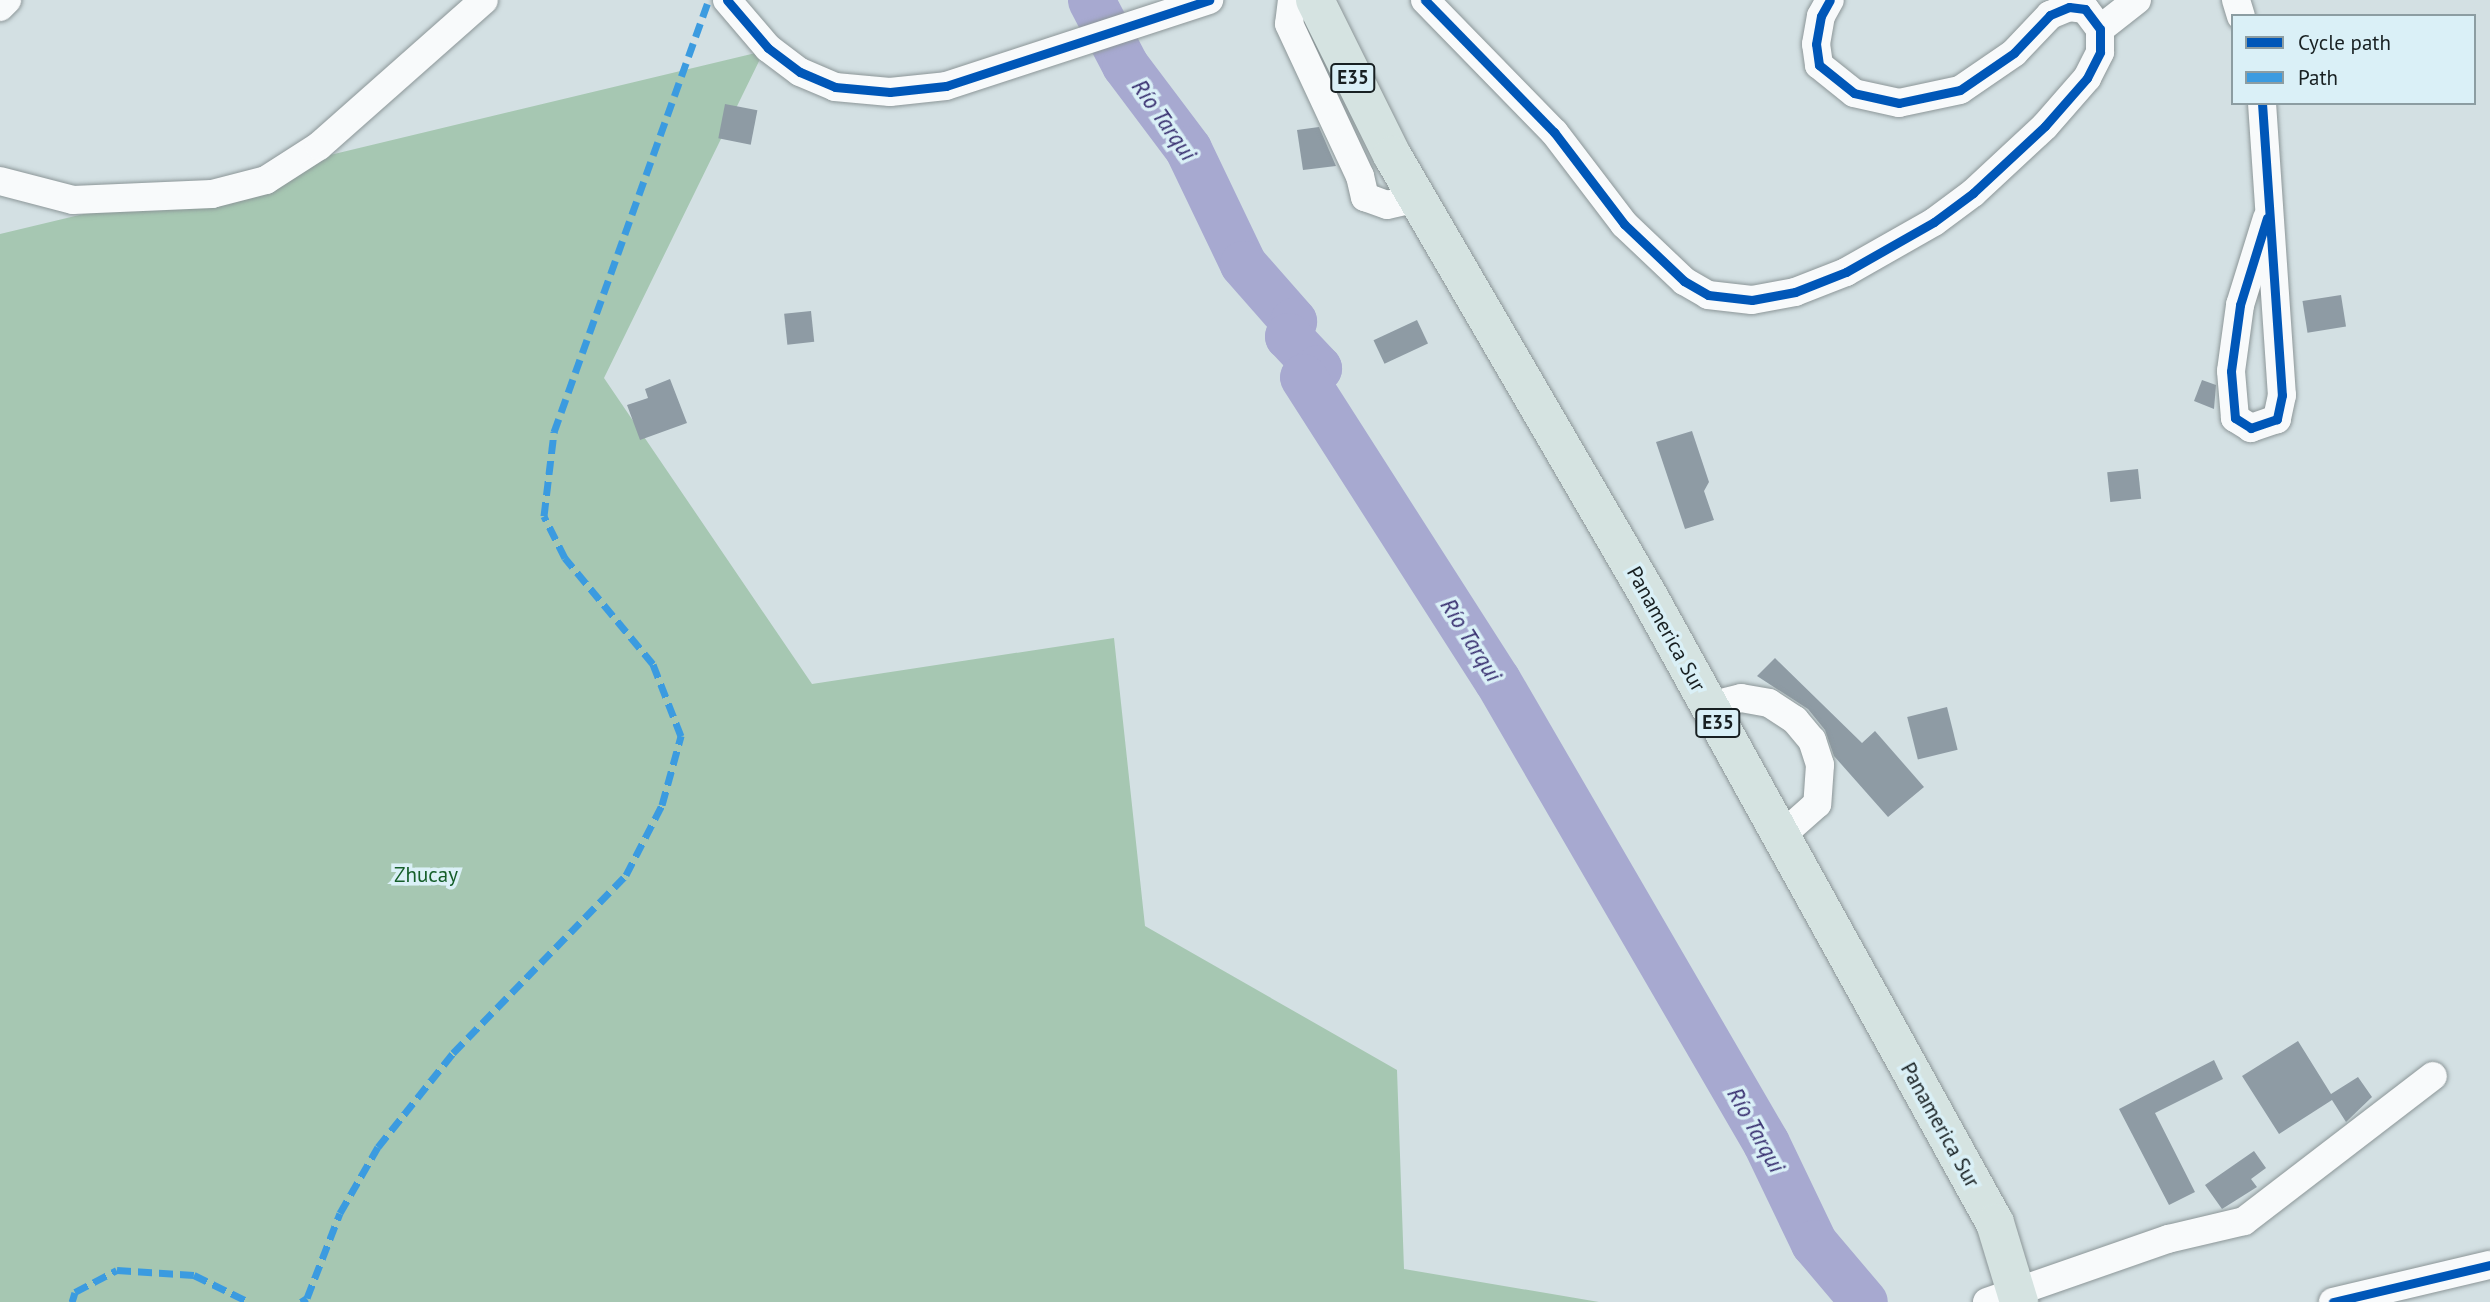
<!DOCTYPE html>
<meta charset="utf-8">
<style>
body{margin:0}
#map{position:relative;width:2490px;height:1302px;overflow:hidden;background:#d3e0e3;font-family:"PT Sans",sans-serif}
div>[style]{position:absolute}
.forest>*{inset:0;background:#a6c7b2}
.river>*{height:47px;margin:-23.5px;padding:0 23.5px;transform-origin:23.5px;border-radius:23.5px;background:#a7a9d0}
.building>*{inset:0;background:#8e9ba4;transform-origin:0 0}
.roads{filter:drop-shadow(0 0 2px #8c9698) drop-shadow(0 0 2px #8c9698)}
.minor>*{height:28px;margin:-14px;padding:0 14px;transform-origin:14px;border-radius:14px;background:#f8fafb}
.highway>*{height:38px;margin:-19px;padding:0 19px;transform-origin:19px;border-radius:19px;background:#d5e3e1}
.quiet>*{height:7px;margin-top:-3.5px;transform-origin:0;background:repeating-linear-gradient(90deg,#3b9be0 0 14px,transparent 0 21px)}
.cycleway>*{height:9px;margin:-4.5px;padding:0 4.5px;transform-origin:4.5px;border-radius:4.5px;background:#0057b8}
span{translate:-50% -50%;white-space:nowrap;text-align:center;line-height:1.15;-webkit-text-stroke:7px #daf0f7;paint-order:stroke}
.shield-label span{padding:2px 5px;background:#daf0f7;border:2px solid;border-radius:5px;-webkit-text-stroke-width:0}
.shield-label{font-size:19px;color:#182022;font-weight:700}
.street-label{font-size:21px;color:#182022}
.park-label{font-size:21px;color:#155e2a}
.water-label{font-size:23px;color:#362d6e;font-style:italic}
.legend{position:absolute;left:2231px;top:14px;width:245px;height:91px;box-sizing:border-box;background:#daf0f7;border:2px solid #8c9da2;margin:0;padding:9px 12px;list-style:none;font-size:21px;color:#182022}
.legend li{display:flex;align-items:center;gap:14px;height:35px}
.legend b{width:35px;border:2px solid #8c9da2}
</style>
<div id="map">
<div class="forest">
<i style="clip-path:polygon(764px 51px,604px 378px,812px 684px,1114px 638px,1145px 926px,1397px 1070px,1404px 1269px,1599px 1302px,0 1302px,0 234px)"></i>
</div>
<div class="river">
<i style="left:1091px;top:0;width:73px;rotate:62.4deg"></i>
<i style="left:1125px;top:65px;width:105px;rotate:53.1deg"></i>
<i style="left:1188px;top:149px;width:127px;rotate:64.4deg"></i>
<i style="left:1243px;top:264px;width:76px;rotate:48.7deg"></i>
<i style="left:1293px;top:321px;width:16px;rotate:108deg"></i>
<i style="left:1288px;top:336px;width:44px;rotate:46.8deg"></i>
<i style="left:1318px;top:368px;width:17px;rotate:149deg"></i>
<i style="left:1303px;top:377px;width:360px;rotate:57.4deg"></i>
<i style="left:1497px;top:680px;width:535px;rotate:59.84deg"></i>
<i style="left:1766px;top:1143px;width:111px;rotate:64.4deg"></i>
<i style="left:1814px;top:1243px;width:77px;rotate:49.7deg"></i>
</div>
<div class="building">
<i style="left:725px;top:104px;width:33px;height:35px;rotate:11deg"></i>
<i style="clip-path:polygon(1319px 127px,1336px 166px,1303px 170px,1297px 130px)"></i>
<i style="left:2341px;top:295px;width:32px;height:39px;rotate:81deg"></i>
<i style="left:811px;top:311px;width:31px;height:27px;rotate:84deg"></i>
<i style="left:1417px;top:320px;width:26px;height:48px;rotate:65deg"></i>
<i style="clip-path:polygon(670px 379px,687px 423px,640px 440px,627px 405px,648px 398px,645px 389px)"></i>
<i style="clip-path:polygon(2202px 380px,2216px 385px,2214px 409px,2194px 401px)"></i>
<i style="clip-path:polygon(1692px 431px,1709px 482px,1704px 491px,1714px 520px,1685px 529px,1656px 442px)"></i>
<i style="left:2138px;top:469px;width:30px;height:31px;rotate:84deg"></i>
<i style="clip-path:polygon(1775px 658px,1862px 743px,1875px 731px,1924px 787px,1888px 817px,1834px 756px,1825px 730px,1808px 709px,1757px 676px)"></i>
<i style="left:1947px;top:707px;width:44px;height:41px;rotate:76deg"></i>
<i style="clip-path:polygon(2298px 1041px,2331px 1094px,2358px 1077px,2372px 1097px,2346px 1122px,2332px 1100px,2279px 1134px,2242px 1076px)"></i>
<i style="clip-path:polygon(2214px 1060px,2223px 1079px,2155px 1113px,2195px 1192px,2169px 1205px,2119px 1109px)"></i>
<i style="clip-path:polygon(2254px 1151px,2266px 1168px,2251px 1179px,2257px 1187px,2222px 1209px,2205px 1185px)"></i>
</div>
<div class="roads">
<div class="minor">
<i style="left:727px;top:0;width:63px;rotate:49.5deg"></i>
<i style="left:768px;top:48px;width:40px;rotate:37deg"></i>
<i style="left:800px;top:72px;width:38px;rotate:23deg"></i>
<i style="left:835px;top:87px;width:55px;rotate:5.2deg"></i>
<i style="left:890px;top:92px;width:56px;rotate:-6.1deg"></i>
<i style="left:946px;top:86px;width:277px;rotate:-18.1deg"></i>
<i style="left:1292px;top:0;width:24px;rotate:97deg"></i>
<i style="left:1289px;top:24px;width:168px;rotate:65deg"></i>
<i style="left:1360px;top:176px;width:22px;rotate:77deg"></i>
<i style="left:1365px;top:197px;width:23px;rotate:20deg"></i>
<i style="left:1387px;top:205px;width:31px;rotate:-13deg"></i>
<i style="left:1425px;top:0;width:185px;rotate:45.7deg"></i>
<i style="left:1554px;top:132px;width:116px;rotate:52.7deg"></i>
<i style="left:1624px;top:224px;width:83px;rotate:43.5deg"></i>
<i style="left:1684px;top:281px;width:28px;rotate:30deg"></i>
<i style="left:1708px;top:295px;width:44px;rotate:6.5deg"></i>
<i style="left:1752px;top:300px;width:44px;rotate:-10.5deg"></i>
<i style="left:1795px;top:292px;width:55px;rotate:-21.4deg"></i>
<i style="left:1846px;top:272px;width:101px;rotate:-29.6deg"></i>
<i style="left:1934px;top:222px;width:49px;rotate:-36.6deg"></i>
<i style="left:1973px;top:193px;width:98px;rotate:-42.9deg"></i>
<i style="left:2045px;top:126px;width:64px;rotate:-48.8deg"></i>
<i style="left:2087px;top:78px;width:29px;rotate:-63deg"></i>
<i style="left:2100px;top:52px;width:23px;rotate:-90deg"></i>
<i style="left:2100px;top:29px;width:25px;rotate:-127deg"></i>
<i style="left:2085px;top:9px;width:16px;rotate:-173deg"></i>
<i style="left:2069px;top:7px;width:21px;rotate:157deg"></i>
<i style="left:2050px;top:15px;width:52px;rotate:133.5deg"></i>
<i style="left:2014px;top:53px;width:65px;rotate:145.6deg"></i>
<i style="left:1960px;top:90px;width:62px;rotate:168deg"></i>
<i style="left:1899px;top:103px;width:46px;rotate:-167.5deg"></i>
<i style="left:1854px;top:93px;width:45px;rotate:-141.3deg"></i>
<i style="left:1819px;top:65px;width:21px;rotate:-98deg"></i>
<i style="left:1816px;top:44px;width:28px;rotate:-80deg"></i>
<i style="left:1821px;top:16px;width:18px;rotate:-61deg"></i>
<i style="left:2236px;top:0;width:17px;rotate:73deg"></i>
<i style="left:0;top:7px;width:10px;rotate:-45deg"></i>
<i style="left:2100px;top:29px;width:47px;rotate:-38.1deg"></i>
<i style="left:2262px;top:103px;width:293px;rotate:86.1deg"></i>
<i style="left:2282px;top:395px;width:25px;rotate:102deg"></i>
<i style="left:2277px;top:419px;width:28px;rotate:161deg"></i>
<i style="left:2251px;top:428px;width:19px;rotate:-148deg"></i>
<i style="left:2235px;top:418px;width:47px;rotate:-94.9deg"></i>
<i style="left:2231px;top:371px;width:67px;rotate:-82.2deg"></i>
<i style="left:2240px;top:305px;width:91px;rotate:-72.8deg"></i>
<i style="left:0;top:181px;width:75px;rotate:14.6deg"></i>
<i style="left:73px;top:200px;width:139px;rotate:-2.5deg"></i>
<i style="left:212px;top:194px;width:56px;rotate:-14.5deg"></i>
<i style="left:266px;top:180px;width:63px;rotate:-32.7deg"></i>
<i style="left:319px;top:146px;width:220px;rotate:-41.5deg"></i>
<i style="left:1709px;top:706px;width:33px;rotate:-14deg"></i>
<i style="left:1741px;top:698px;width:28px;rotate:10deg"></i>
<i style="left:1769px;top:703px;width:31px;rotate:33deg"></i>
<i style="left:1795px;top:720px;width:26px;rotate:50deg"></i>
<i style="left:1812px;top:740px;width:26px;rotate:72deg"></i>
<i style="left:1820px;top:765px;width:39px;rotate:94deg"></i>
<i style="left:1817px;top:804px;width:48px;rotate:138.4deg"></i>
<i style="left:1987px;top:1302px;width:192px;rotate:-19.2deg"></i>
<i style="left:2168px;top:1239px;width:78px;rotate:-13.3deg"></i>
<i style="left:2244px;top:1221px;width:238px;rotate:-37.5deg"></i>
<i style="left:2333px;top:1302px;width:161px;rotate:-13.3deg"></i>
</div>
<div class="highway">
<i style="left:1315px;top:0;width:173px;rotate:63.6deg"></i>
<i style="left:1392px;top:155px;width:509px;rotate:59.81deg"></i>
<i style="left:1648px;top:595px;width:717px;rotate:61.08deg"></i>
<i style="left:1995px;top:1223px;width:83px;rotate:73.1deg"></i>
</div>
</div>
<div class="quiet">
<i style="left:72px;top:1302px;width:10px;rotate:-73deg"></i>
<i style="left:75px;top:1292px;width:47px;rotate:-27.6deg"></i>
<i style="left:117px;top:1270px;width:77px;rotate:3.7deg"></i>
<i style="left:194px;top:1275px;width:61px;rotate:26.1deg"></i>
<i style="left:301px;top:1302px;width:7px;rotate:-34deg"></i>
<i style="left:307px;top:1298px;width:91px;rotate:-68.8deg"></i>
<i style="left:340px;top:1213px;width:76px;rotate:-60.1deg"></i>
<i style="left:378px;top:1147px;width:120px;rotate:-51.4deg"></i>
<i style="left:453px;top:1053px;width:248px;rotate:-45.8deg"></i>
<i style="left:626px;top:875px;width:79px;rotate:-62.8deg"></i>
<i style="left:662px;top:805px;width:72px;rotate:-74.6deg"></i>
<i style="left:681px;top:736px;width:77px;rotate:-111.3deg"></i>
<i style="left:653px;top:664px;width:138px;rotate:-129.7deg"></i>
<i style="left:565px;top:558px;width:47px;rotate:-116.6deg"></i>
<i style="left:544px;top:516px;width:85px;rotate:-83.2deg"></i>
<i style="left:554px;top:432px;width:459px;rotate:-70.3deg"></i>
</div>
<div class="cycleway">
<i style="left:727px;top:0;width:63px;rotate:49.5deg"></i>
<i style="left:768px;top:48px;width:40px;rotate:37deg"></i>
<i style="left:800px;top:72px;width:38px;rotate:23deg"></i>
<i style="left:835px;top:87px;width:55px;rotate:5.2deg"></i>
<i style="left:890px;top:92px;width:56px;rotate:-6.1deg"></i>
<i style="left:946px;top:86px;width:277px;rotate:-18.1deg"></i>
<i style="left:1425px;top:0;width:185px;rotate:45.7deg"></i>
<i style="left:1554px;top:132px;width:116px;rotate:52.7deg"></i>
<i style="left:1624px;top:224px;width:83px;rotate:43.5deg"></i>
<i style="left:1684px;top:281px;width:28px;rotate:30deg"></i>
<i style="left:1708px;top:295px;width:44px;rotate:6.5deg"></i>
<i style="left:1752px;top:300px;width:44px;rotate:-10.5deg"></i>
<i style="left:1795px;top:292px;width:55px;rotate:-21.4deg"></i>
<i style="left:1846px;top:272px;width:101px;rotate:-29.6deg"></i>
<i style="left:1934px;top:222px;width:49px;rotate:-36.6deg"></i>
<i style="left:1973px;top:193px;width:98px;rotate:-42.9deg"></i>
<i style="left:2045px;top:126px;width:64px;rotate:-48.8deg"></i>
<i style="left:2087px;top:78px;width:29px;rotate:-63deg"></i>
<i style="left:2100px;top:52px;width:23px;rotate:-90deg"></i>
<i style="left:2100px;top:29px;width:25px;rotate:-127deg"></i>
<i style="left:2085px;top:9px;width:16px;rotate:-173deg"></i>
<i style="left:2069px;top:7px;width:21px;rotate:157deg"></i>
<i style="left:2050px;top:15px;width:52px;rotate:133.5deg"></i>
<i style="left:2014px;top:53px;width:65px;rotate:145.6deg"></i>
<i style="left:1960px;top:90px;width:62px;rotate:168deg"></i>
<i style="left:1899px;top:103px;width:46px;rotate:-167.5deg"></i>
<i style="left:1854px;top:93px;width:45px;rotate:-141.3deg"></i>
<i style="left:1819px;top:65px;width:21px;rotate:-98deg"></i>
<i style="left:1816px;top:44px;width:28px;rotate:-80deg"></i>
<i style="left:1821px;top:16px;width:18px;rotate:-61deg"></i>
<i style="left:2262px;top:103px;width:293px;rotate:86.1deg"></i>
<i style="left:2282px;top:395px;width:25px;rotate:102deg"></i>
<i style="left:2277px;top:419px;width:28px;rotate:161deg"></i>
<i style="left:2251px;top:428px;width:19px;rotate:-148deg"></i>
<i style="left:2235px;top:418px;width:47px;rotate:-94.9deg"></i>
<i style="left:2231px;top:371px;width:67px;rotate:-82.2deg"></i>
<i style="left:2240px;top:305px;width:91px;rotate:-72.8deg"></i>
<i style="left:2333px;top:1302px;width:161px;rotate:-13.3deg"></i>
</div>
<div class="shield-label">
<span style="left:1353px;top:78px">E35</span>
<span style="left:1718px;top:723px">E35</span>
</div>
<div class="street-label">
<span style="left:1666px;top:629px;rotate:61deg">Panamerica Sur</span>
<span style="left:1940px;top:1125px;rotate:61deg">Panamerica Sur</span>
</div>
<div class="park-label">
<span style="left:426px;top:875px">Zhucay</span>
</div>
<div class="water-label">
<span style="left:1164px;top:120px;rotate:55deg">Río Tarqui</span>
<span style="left:1471px;top:640px;rotate:58deg">Río Tarqui</span>
<span style="left:1756px;top:1130px;rotate:61deg">Río Tarqui</span>
</div>
<ul class="legend">
<li><b style="height:9px;background:#0057b8"></b>Cycle path</li>
<li><b style="height:9px;background:#3b9be0"></b>Path</li>
</ul>
</div>
